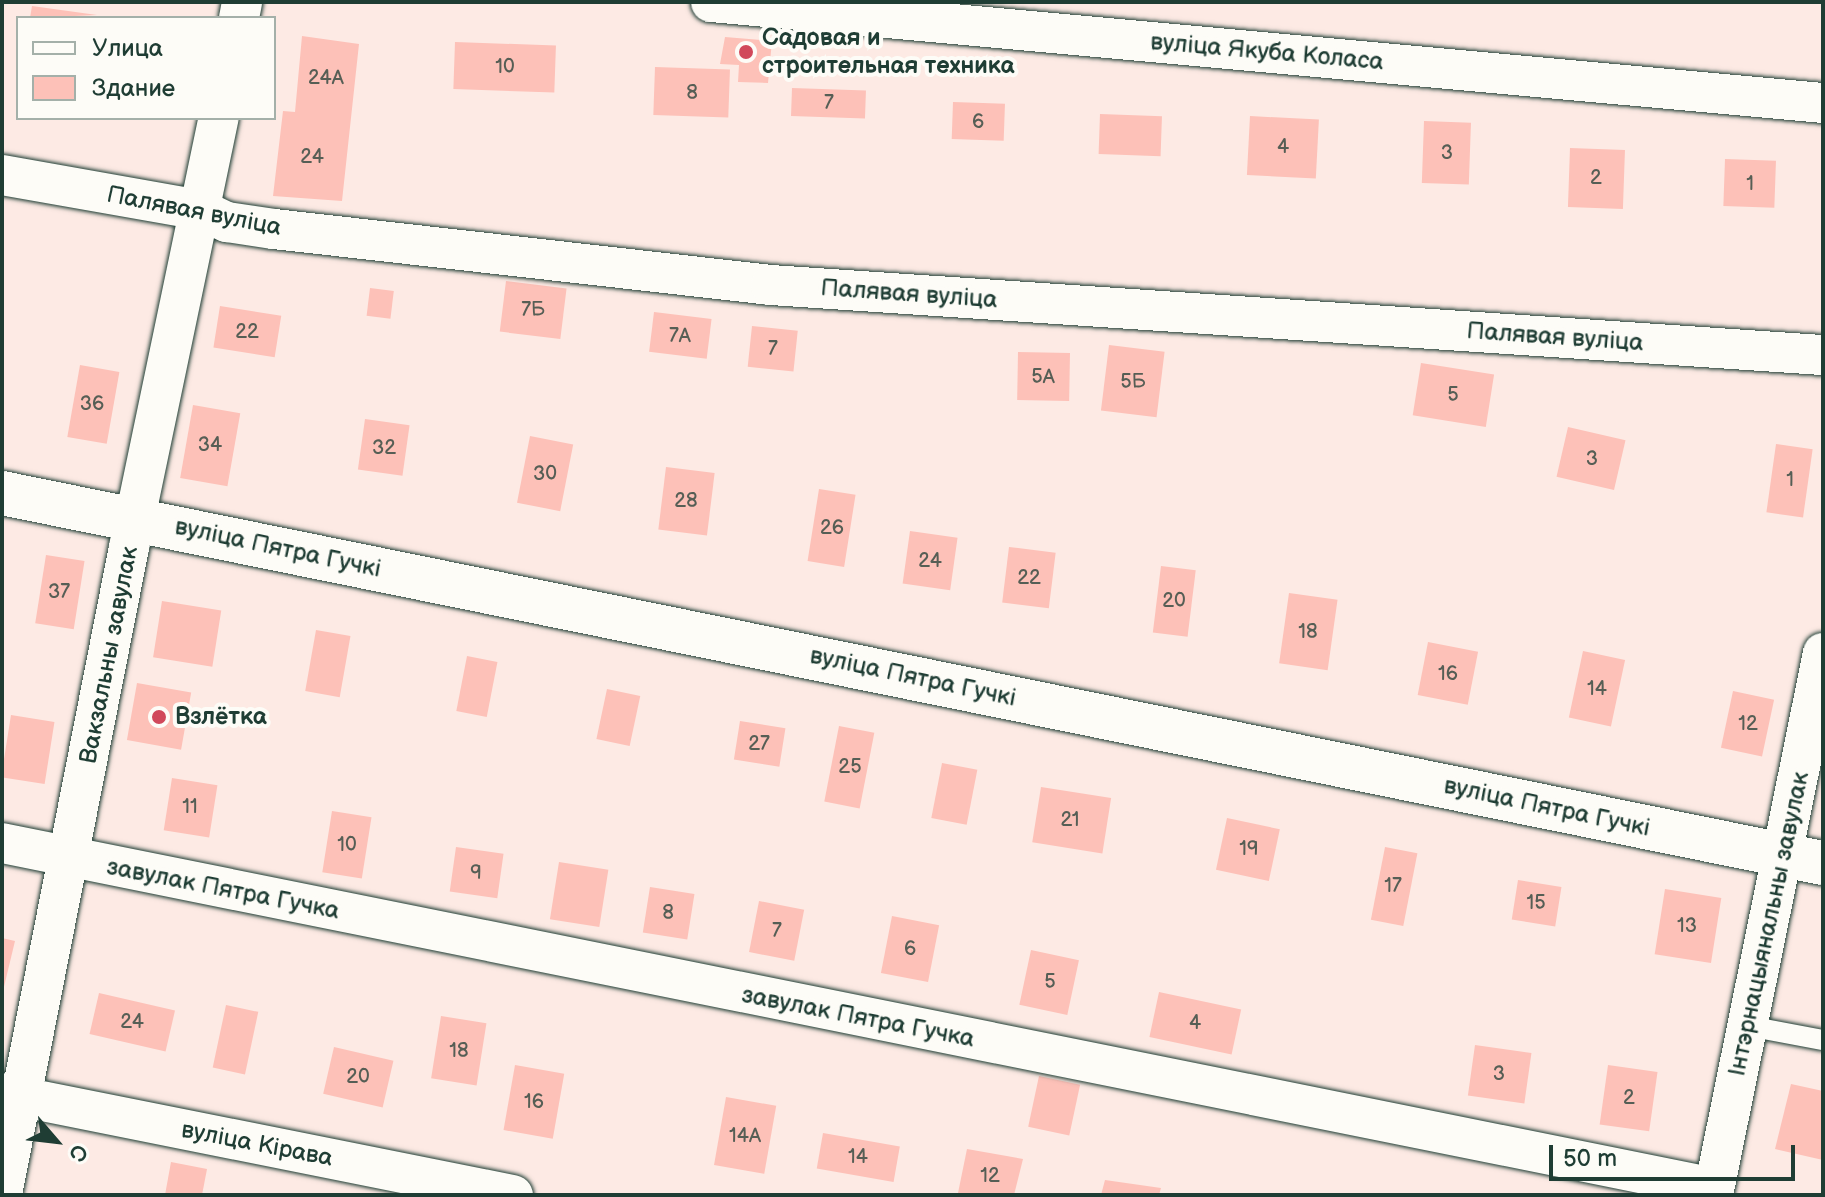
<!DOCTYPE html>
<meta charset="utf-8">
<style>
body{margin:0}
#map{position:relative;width:1825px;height:1197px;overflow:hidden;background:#fdeae4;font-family:"Balsamiq Sans",sans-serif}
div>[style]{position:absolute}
.building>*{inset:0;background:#fdc1b8;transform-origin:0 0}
.roads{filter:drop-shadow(0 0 2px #1f3d34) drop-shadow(0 0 2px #1f3d34)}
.lane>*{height:20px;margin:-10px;padding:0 10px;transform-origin:10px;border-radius:10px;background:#fdfcf7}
.street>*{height:40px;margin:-20px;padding:0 20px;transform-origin:20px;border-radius:20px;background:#fdfcf7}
.secondary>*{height:44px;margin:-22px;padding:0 22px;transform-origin:22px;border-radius:22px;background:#fdfcf7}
.dots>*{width:22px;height:22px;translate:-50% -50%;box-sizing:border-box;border:4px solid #fdfcf7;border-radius:50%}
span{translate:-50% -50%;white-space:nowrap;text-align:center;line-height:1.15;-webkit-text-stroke:8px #fdfcf7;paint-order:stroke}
.number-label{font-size:20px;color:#565e55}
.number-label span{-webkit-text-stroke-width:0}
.poi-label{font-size:24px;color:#1f3d34;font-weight:700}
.left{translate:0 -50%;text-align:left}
.street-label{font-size:24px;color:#1f3d34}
.frame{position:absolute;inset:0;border:4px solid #1f3d34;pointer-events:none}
.legend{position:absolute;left:16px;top:16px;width:260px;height:104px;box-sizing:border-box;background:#fdfcf7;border:2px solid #a4b0a9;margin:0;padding:10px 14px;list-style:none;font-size:24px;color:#1f3d34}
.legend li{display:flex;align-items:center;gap:16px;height:40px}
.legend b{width:40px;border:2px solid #a4b0a9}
.north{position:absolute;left:16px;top:1101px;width:80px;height:80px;-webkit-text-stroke:6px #fdfcf7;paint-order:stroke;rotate:118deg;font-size:22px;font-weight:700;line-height:32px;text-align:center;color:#1f3d34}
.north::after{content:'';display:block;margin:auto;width:28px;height:36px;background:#1f3d34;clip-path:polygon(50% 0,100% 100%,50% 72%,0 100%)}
.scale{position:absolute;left:1549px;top:1145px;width:246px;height:36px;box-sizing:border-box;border:4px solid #1f3d34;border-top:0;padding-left:10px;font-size:24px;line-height:28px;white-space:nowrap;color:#1f3d34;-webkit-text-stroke:6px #fdfcf7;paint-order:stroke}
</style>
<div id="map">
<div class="building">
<i style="clip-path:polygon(32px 6px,97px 15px,30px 18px)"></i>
<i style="clip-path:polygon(302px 36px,359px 44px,342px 201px,273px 196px,283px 111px,295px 112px)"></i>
<i style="clip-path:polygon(725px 37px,772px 41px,768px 83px,738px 82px,739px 65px,720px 64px)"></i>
<i style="left:455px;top:42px;width:101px;height:47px;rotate:2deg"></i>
<i style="left:655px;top:67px;width:75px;height:48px;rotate:2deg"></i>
<i style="left:792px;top:88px;width:74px;height:28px;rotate:2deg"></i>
<i style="left:953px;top:102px;width:52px;height:37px;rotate:2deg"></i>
<i style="left:1100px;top:114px;width:62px;height:40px;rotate:2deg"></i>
<i style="left:1250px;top:116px;width:69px;height:59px;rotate:3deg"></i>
<i style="left:1424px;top:121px;width:47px;height:62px;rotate:2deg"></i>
<i style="left:1570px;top:148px;width:55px;height:59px;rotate:2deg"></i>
<i style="left:1725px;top:159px;width:51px;height:47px;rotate:2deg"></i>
<i style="left:506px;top:281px;width:61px;height:51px;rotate:7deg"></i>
<i style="left:370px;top:288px;width:24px;height:28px;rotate:7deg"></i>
<i style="left:220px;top:306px;width:62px;height:42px;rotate:9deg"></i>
<i style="left:654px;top:312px;width:58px;height:40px;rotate:7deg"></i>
<i style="left:752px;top:326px;width:46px;height:41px;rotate:6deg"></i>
<i style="left:1109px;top:345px;width:56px;height:66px;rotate:7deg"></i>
<i style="left:1018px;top:352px;width:52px;height:48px;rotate:1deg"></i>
<i style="left:1421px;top:363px;width:74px;height:53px;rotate:9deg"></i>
<i style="left:80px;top:365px;width:40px;height:73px;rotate:10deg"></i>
<i style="left:193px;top:405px;width:48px;height:74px;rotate:10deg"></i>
<i style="left:365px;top:419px;width:45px;height:51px;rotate:8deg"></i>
<i style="left:1568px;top:427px;width:59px;height:51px;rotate:13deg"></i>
<i style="left:530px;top:436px;width:44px;height:68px;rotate:11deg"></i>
<i style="left:1776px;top:444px;width:37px;height:69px;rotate:8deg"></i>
<i style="left:666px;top:467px;width:49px;height:63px;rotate:7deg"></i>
<i style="left:819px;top:489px;width:37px;height:73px;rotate:9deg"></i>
<i style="left:910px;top:531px;width:48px;height:53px;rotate:8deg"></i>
<i style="left:1009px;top:547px;width:47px;height:56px;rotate:7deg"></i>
<i style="left:46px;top:555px;width:39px;height:69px;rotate:9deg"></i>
<i style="left:1161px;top:566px;width:35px;height:67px;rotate:7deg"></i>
<i style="left:1289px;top:593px;width:49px;height:71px;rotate:8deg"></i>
<i style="left:162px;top:601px;width:60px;height:57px;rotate:9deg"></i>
<i style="left:316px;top:630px;width:35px;height:62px;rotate:10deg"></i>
<i style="left:1428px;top:642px;width:51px;height:54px;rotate:11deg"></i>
<i style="left:1583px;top:651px;width:43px;height:68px;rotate:12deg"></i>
<i style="left:467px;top:656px;width:31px;height:56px;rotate:11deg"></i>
<i style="left:137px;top:683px;width:55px;height:58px;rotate:10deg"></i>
<i style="left:607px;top:689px;width:34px;height:51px;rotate:12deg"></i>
<i style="left:1733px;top:691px;width:42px;height:58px;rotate:12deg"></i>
<i style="left:11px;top:715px;width:44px;height:63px;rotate:9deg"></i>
<i style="left:740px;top:721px;width:46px;height:39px;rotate:9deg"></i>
<i style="left:839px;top:726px;width:36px;height:77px;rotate:11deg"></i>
<i style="left:942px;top:763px;width:36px;height:56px;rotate:11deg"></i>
<i style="left:172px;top:778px;width:46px;height:53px;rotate:9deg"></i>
<i style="left:1041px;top:787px;width:71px;height:56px;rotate:9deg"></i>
<i style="left:332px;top:811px;width:40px;height:62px;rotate:9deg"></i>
<i style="left:1227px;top:818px;width:54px;height:53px;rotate:12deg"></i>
<i style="left:456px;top:847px;width:48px;height:45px;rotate:8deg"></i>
<i style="left:1385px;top:847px;width:33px;height:74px;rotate:11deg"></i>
<i style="left:559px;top:862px;width:50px;height:58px;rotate:9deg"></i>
<i style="left:1518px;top:880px;width:44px;height:40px;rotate:9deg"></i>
<i style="left:650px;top:887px;width:45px;height:46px;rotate:9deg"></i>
<i style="left:1665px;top:889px;width:57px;height:66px;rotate:9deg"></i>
<i style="left:759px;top:901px;width:46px;height:52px;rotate:11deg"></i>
<i style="left:892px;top:916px;width:48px;height:58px;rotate:11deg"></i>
<i style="clip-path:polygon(2px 938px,15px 941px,3px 991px,2px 991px)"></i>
<i style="left:1031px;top:950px;width:49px;height:56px;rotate:12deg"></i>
<i style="left:1159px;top:992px;width:84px;height:46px;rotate:12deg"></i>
<i style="left:99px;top:993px;width:78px;height:42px;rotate:13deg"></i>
<i style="left:226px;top:1005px;width:33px;height:64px;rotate:12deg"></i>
<i style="left:441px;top:1016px;width:46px;height:63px;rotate:9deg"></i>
<i style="left:1475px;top:1045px;width:57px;height:51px;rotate:8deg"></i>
<i style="left:334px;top:1047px;width:61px;height:48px;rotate:13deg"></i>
<i style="left:515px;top:1065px;width:50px;height:66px;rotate:10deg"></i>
<i style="left:1608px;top:1065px;width:50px;height:60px;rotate:8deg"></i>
<i style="left:1039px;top:1076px;width:42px;height:52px;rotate:12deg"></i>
<i style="clip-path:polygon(1791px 1084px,1823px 1091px,1823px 1160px,1775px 1149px)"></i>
<i style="left:726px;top:1097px;width:51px;height:69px;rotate:10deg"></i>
<i style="left:823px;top:1133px;width:78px;height:36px;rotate:10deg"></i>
<i style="clip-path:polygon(967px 1149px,1023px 1159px,1014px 1195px,958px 1193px)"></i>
<i style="clip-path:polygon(171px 1162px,207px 1169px,202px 1195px,165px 1195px)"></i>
<i style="clip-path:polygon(1105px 1180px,1161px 1188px,1159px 1195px,1101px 1195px)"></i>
</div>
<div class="roads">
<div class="lane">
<i style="left:1748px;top:1026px;width:76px;rotate:10.6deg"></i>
</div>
<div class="street">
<i style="left:711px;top:2px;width:1117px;rotate:5.19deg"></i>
<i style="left:239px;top:18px;width:16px;rotate:-79deg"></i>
<i style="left:2px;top:175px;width:202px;rotate:10deg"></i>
<i style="left:201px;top:210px;width:29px;rotate:25deg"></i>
<i style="left:227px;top:222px;width:48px;rotate:8.5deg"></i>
<i style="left:274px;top:229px;width:500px;rotate:6.43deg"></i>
<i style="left:771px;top:285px;width:1054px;rotate:3.81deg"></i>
<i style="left:2px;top:843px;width:1746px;rotate:11.39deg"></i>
<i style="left:2px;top:1093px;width:521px;rotate:11.29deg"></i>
<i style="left:2px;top:1194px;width:659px;rotate:-78.89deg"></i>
<i style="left:129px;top:547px;width:438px;rotate:-78.2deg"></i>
<i style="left:1713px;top:1195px;width:553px;rotate:-78.53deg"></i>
</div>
<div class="secondary">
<i style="left:2px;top:493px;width:1858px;rotate:11.49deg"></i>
</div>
</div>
<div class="dots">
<i style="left:746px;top:52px;background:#d1495b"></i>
<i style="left:159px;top:717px;background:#d1495b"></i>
</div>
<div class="number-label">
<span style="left:505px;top:67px">10</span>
<span style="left:326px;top:78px">24А</span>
<span style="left:692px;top:93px">8</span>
<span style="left:829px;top:103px">7</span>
<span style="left:978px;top:122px">6</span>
<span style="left:1283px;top:147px">4</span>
<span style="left:1447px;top:153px">3</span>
<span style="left:312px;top:157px">24</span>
<span style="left:1596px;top:178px">2</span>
<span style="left:1750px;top:184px">1</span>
<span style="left:533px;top:310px">7Б</span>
<span style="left:247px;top:332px">22</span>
<span style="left:680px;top:336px">7А</span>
<span style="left:773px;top:349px">7</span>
<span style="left:1043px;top:377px">5А</span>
<span style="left:1133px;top:382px">5Б</span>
<span style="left:1453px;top:395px">5</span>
<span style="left:92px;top:404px">36</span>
<span style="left:210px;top:445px">34</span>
<span style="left:384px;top:448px">32</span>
<span style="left:1592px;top:459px">3</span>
<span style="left:545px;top:474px">30</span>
<span style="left:1790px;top:480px">1</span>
<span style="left:686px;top:501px">28</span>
<span style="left:832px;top:528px">26</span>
<span style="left:930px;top:561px">24</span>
<span style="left:1029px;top:578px">22</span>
<span style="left:59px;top:592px">37</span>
<span style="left:1174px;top:601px">20</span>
<span style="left:1308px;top:632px">18</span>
<span style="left:1448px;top:674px">16</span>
<span style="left:1597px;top:689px">14</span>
<span style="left:1748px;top:724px">12</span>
<span style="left:759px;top:744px">27</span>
<span style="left:850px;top:767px">25</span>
<span style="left:190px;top:807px">11</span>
<span style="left:1070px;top:820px">21</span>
<span style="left:347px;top:845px">10</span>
<span style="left:1249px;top:849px">19</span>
<span style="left:476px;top:873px">9</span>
<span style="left:1393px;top:886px">17</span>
<span style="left:1536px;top:903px">15</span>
<span style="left:668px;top:913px">8</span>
<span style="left:1687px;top:926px">13</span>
<span style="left:777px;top:931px">7</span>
<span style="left:910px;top:949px">6</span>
<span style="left:1050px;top:982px">5</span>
<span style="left:132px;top:1022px">24</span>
<span style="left:1195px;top:1023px">4</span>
<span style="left:459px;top:1051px">18</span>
<span style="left:1499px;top:1074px">3</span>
<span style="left:358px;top:1077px">20</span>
<span style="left:1629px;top:1098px">2</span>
<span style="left:534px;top:1102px">16</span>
<span style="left:745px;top:1136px">14А</span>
<span style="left:858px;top:1157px">14</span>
<span style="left:990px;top:1176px">12</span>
</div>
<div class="poi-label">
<span class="left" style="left:762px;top:52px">Садовая и<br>строительная техника</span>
<span class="left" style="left:175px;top:717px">Взлётка</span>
</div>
<div class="street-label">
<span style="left:1267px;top:52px;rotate:5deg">вуліца Якуба Коласа</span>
<span style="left:194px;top:211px;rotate:11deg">Палявая вуліца</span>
<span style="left:909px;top:294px;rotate:4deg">Палявая вуліца</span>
<span style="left:1555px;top:337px;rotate:4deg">Палявая вуліца</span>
<span style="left:278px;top:548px;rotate:12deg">вуліца Пятра Гучкі</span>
<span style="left:109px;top:655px;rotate:-79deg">Вакзальны завулак</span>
<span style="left:913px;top:677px;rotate:12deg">вуліца Пятра Гучкі</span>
<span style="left:1547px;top:807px;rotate:12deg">вуліца Пятра Гучкі</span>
<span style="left:223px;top:889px;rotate:11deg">завулак Пятра Гучка</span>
<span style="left:1769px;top:924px;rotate:-78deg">Інтэрнацыянальны завулак</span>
<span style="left:858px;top:1017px;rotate:11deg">завулак Пятра Гучка</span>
<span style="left:257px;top:1144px;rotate:11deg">вуліца Кірава</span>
</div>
<div class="frame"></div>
<ul class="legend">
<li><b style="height:10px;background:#fdfcf7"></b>Улица</li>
<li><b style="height:22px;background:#fdc1b8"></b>Здание</li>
</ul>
<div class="north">С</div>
<div class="scale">50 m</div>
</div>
